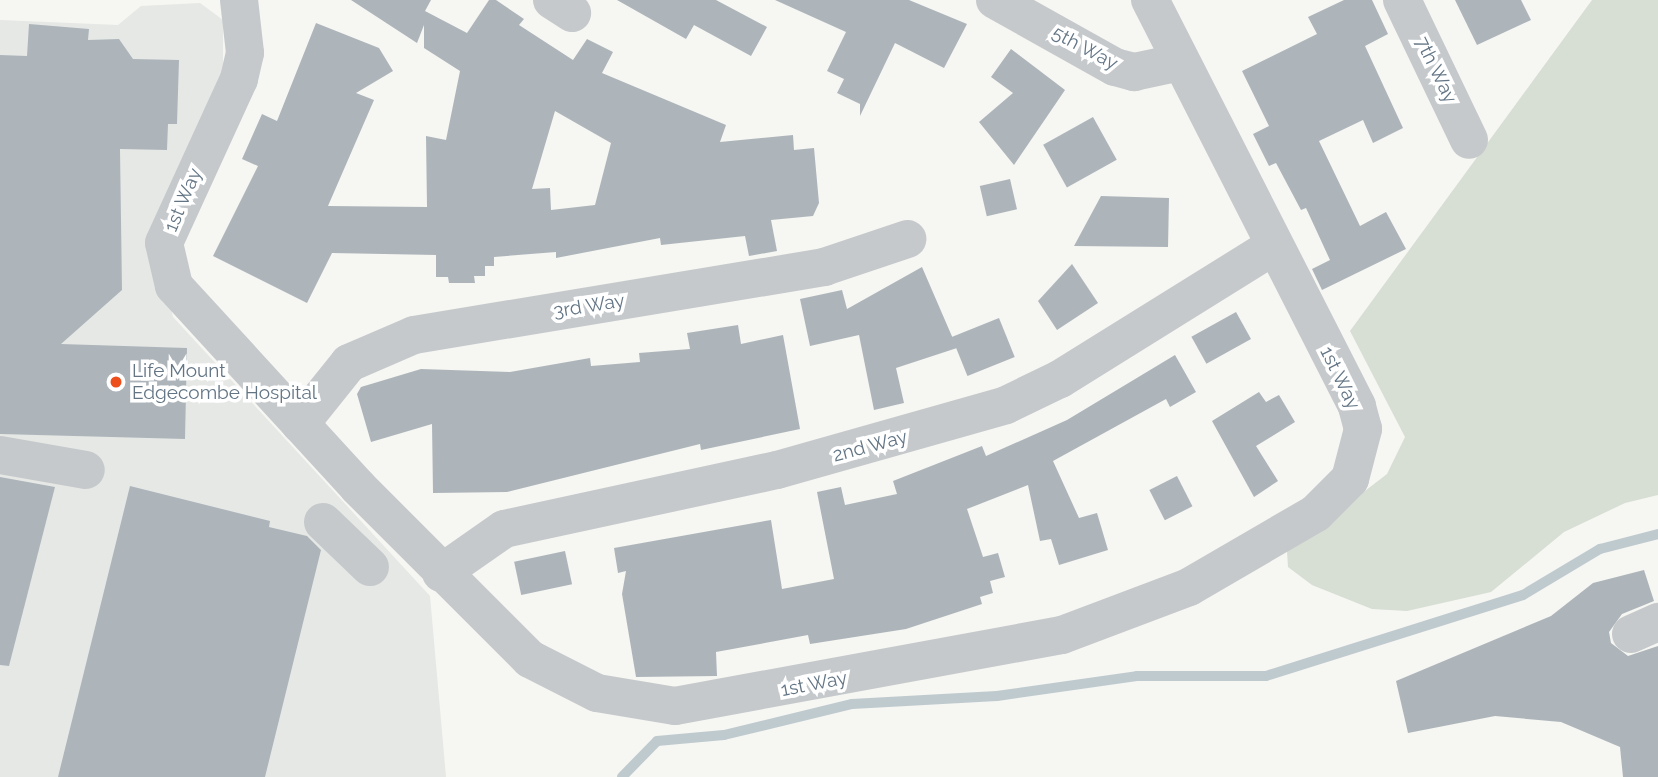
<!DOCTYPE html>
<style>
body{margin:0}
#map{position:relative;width:1658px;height:777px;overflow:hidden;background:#f6f6f2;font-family:Raleway,sans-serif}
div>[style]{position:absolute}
.built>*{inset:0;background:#e6e8e5}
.green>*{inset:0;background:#d7ded3}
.stream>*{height:10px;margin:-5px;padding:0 5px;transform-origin:5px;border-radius:5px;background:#bfcacf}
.building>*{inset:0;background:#adb5bb;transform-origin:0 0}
.minor>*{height:38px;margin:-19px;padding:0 19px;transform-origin:19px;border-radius:19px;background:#c5c9cc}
.dots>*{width:19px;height:19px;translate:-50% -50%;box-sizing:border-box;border:4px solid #fff;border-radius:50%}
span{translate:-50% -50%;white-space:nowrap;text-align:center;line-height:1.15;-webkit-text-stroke:7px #fff;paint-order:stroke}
.street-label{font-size:19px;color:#637585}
.poi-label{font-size:19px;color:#637585}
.left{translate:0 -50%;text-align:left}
</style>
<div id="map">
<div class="built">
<i style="clip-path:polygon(200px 3px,223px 20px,223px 68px,153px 232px,173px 317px,430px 596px,446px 777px,0 777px,0 20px,118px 25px,141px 6px)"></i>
</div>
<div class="green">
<i style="clip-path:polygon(1592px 0,1658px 0,1658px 495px,1625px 503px,1564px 532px,1491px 592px,1407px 611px,1372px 609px,1312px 585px,1288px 567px,1287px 551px,1387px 474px,1405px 437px,1350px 331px)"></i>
</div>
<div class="stream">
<i style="left:622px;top:777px;width:50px;rotate:-45.8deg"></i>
<i style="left:657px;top:741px;width:67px;rotate:-5.1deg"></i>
<i style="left:724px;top:735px;width:132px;rotate:-13.6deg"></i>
<i style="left:852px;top:704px;width:145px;rotate:-3.2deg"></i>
<i style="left:997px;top:696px;width:141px;rotate:-8.1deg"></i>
<i style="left:1137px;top:676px;width:129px"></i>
<i style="left:1266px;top:676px;width:269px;rotate:-17.5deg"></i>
<i style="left:1523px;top:595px;width:90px;rotate:-30.9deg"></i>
<i style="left:1600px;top:549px;width:60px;rotate:-14.5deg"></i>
</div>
<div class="building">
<i style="clip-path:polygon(evenodd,351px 0,431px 0,425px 11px,467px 33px,489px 0,496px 0,524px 19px,519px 25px,573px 60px,587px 39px,613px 52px,602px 73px,726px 125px,720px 142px,793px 135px,794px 150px,814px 148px,819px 203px,813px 216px,771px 220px,777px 251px,749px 256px,745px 236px,661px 245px,660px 238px,556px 258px,556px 252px,494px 257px,494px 266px,485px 266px,485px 276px,474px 276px,475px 283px,449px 283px,448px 277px,436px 277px,436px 255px,332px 253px,307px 303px,213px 256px,258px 166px,242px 159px,262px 114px,277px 121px,316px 23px,379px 48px,393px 71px,356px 93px,374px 100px,328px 206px,427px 207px,426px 136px,446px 140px,460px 71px,424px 48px,424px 25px,417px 43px,351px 0,555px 111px,611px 143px,595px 205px,551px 210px,550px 188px,532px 189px,555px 111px)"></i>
<i style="clip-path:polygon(617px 0,716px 0,767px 27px,751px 56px,694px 25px,686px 39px)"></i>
<i style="clip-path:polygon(775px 0,909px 0,967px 24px,944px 68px,895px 43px,860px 116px,860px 104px,837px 93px,844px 79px,827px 71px,846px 32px)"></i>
<i style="clip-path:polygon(1344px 0,1372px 0,1388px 34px,1365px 46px,1403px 128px,1373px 143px,1363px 120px,1319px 141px,1360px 226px,1386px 212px,1406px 249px,1322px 290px,1312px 269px,1330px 260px,1306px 208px,1301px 210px,1276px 163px,1269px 166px,1253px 134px,1269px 126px,1242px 71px,1317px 34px,1308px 17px)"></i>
<i style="clip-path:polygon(1455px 0,1521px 0,1531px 20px,1477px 45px)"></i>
<i style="clip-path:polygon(29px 24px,89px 29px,88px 40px,119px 39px,133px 59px,179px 60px,177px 124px,168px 124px,167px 150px,120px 149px,122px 290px,61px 344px,187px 348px,185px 439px,0 434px,0 55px,27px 56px)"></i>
<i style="clip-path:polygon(1011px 49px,1065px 90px,1014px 165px,979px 122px,1013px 93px,991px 77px)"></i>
<i style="left:1093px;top:117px;width:49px;height:57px;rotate:61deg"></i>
<i style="left:1010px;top:179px;width:31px;height:31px;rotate:77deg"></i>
<i style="clip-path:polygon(1101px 196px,1169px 198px,1168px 247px,1074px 246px)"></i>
<i style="clip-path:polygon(1072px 264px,1098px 303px,1057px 330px,1038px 301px)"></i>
<i style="clip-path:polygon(922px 267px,957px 348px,896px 368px,904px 403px,874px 410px,859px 335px,810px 346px,800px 299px,842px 290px,847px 309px)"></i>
<i style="left:1236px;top:312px;width:31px;height:51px;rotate:61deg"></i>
<i style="left:999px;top:318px;width:42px;height:51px;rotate:68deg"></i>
<i style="clip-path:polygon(738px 325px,741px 344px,783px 335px,800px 429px,701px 450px,700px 444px,507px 492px,433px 493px,432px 424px,371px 442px,357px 394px,361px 387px,421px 369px,510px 372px,590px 358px,591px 366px,640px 362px,639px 353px,690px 349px,687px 333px)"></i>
<i style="clip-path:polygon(1175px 355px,1196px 392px,1170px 407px,1166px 399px,1053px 461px,1079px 518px,1097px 513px,1108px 550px,1059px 565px,1051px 539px,1040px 541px,1028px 485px,967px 509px,983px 557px,998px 553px,1005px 577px,990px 581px,993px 593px,980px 597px,982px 604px,906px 629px,810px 644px,808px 635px,716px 652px,717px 676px,636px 677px,622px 594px,626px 571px,618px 573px,614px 548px,771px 520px,782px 589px,834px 579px,817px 492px,841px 487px,845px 505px,897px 494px,893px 481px,982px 446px,986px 456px,1067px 420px)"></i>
<i style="clip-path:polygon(1259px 392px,1266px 402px,1279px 395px,1295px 422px,1256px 446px,1278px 481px,1254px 497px,1212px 421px)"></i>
<i style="left:1177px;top:476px;width:34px;height:31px;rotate:63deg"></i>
<i style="clip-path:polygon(0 477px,55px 487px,9px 666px,0 665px)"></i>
<i style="clip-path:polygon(130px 486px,270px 521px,269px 527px,307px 536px,321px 550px,265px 777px,58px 777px)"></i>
<i style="left:565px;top:551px;width:34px;height:52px;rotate:78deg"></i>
<i style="clip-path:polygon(1644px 570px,1654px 601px,1622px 614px,1609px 632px,1611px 643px,1628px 656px,1658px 646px,1658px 777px,1623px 777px,1620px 747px,1561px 722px,1495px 716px,1408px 733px,1396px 681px,1551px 616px,1593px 583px)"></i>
</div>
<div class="minor">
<i style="left:239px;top:0;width:53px;rotate:83.5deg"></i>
<i style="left:245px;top:53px;width:27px;rotate:103deg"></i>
<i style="left:239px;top:79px;width:180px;rotate:114.6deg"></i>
<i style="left:164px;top:243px;width:44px;rotate:76.9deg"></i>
<i style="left:174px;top:286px;width:273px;rotate:47.5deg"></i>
<i style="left:358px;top:487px;width:243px;rotate:45deg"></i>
<i style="left:530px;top:659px;width:75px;rotate:26.9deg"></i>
<i style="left:597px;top:693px;width:79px;rotate:9.5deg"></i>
<i style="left:675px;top:706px;width:393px;rotate:-10.4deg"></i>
<i style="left:1062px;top:635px;width:136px;rotate:-20.7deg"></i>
<i style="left:1189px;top:587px;width:147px;rotate:-30.2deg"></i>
<i style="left:1316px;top:513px;width:48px;rotate:-45deg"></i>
<i style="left:1350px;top:479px;width:52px;rotate:-75.4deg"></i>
<i style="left:1363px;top:429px;width:24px;rotate:-105deg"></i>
<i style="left:1357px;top:406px;width:456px;rotate:-117deg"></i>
<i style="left:552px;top:0;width:24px;rotate:33deg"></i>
<i style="left:995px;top:0;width:137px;rotate:29.2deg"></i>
<i style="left:1115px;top:67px;width:20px;rotate:15deg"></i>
<i style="left:1134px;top:72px;width:48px;rotate:-12deg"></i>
<i style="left:1402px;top:0;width:155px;rotate:64.4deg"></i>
<i style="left:300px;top:424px;width:78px;rotate:-51.2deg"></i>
<i style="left:349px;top:363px;width:71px;rotate:-23.3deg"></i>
<i style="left:414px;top:335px;width:416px;rotate:-9.4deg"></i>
<i style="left:824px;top:267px;width:88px;rotate:-18.6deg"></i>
<i style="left:0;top:455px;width:87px;rotate:9.9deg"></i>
<i style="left:323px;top:522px;width:65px;rotate:43.8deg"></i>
<i style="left:441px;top:573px;width:77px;rotate:-34.9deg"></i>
<i style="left:504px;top:529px;width:279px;rotate:-12.2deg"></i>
<i style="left:777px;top:470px;width:238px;rotate:-15.8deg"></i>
<i style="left:1006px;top:405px;width:60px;rotate:-25.7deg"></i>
<i style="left:1060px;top:379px;width:250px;rotate:-31.9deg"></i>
<i style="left:1631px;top:634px;width:30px;rotate:-24deg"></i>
</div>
<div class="dots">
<i style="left:116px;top:382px;background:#ec4e1c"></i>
</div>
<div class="street-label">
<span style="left:1085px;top:48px;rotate:28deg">5th Way</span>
<span style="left:1436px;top:70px;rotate:64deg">7th Way</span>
<span style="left:183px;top:200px;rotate:-67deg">1st Way</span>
<span style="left:589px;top:306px;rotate:-9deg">3rd Way</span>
<span style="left:1340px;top:378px;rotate:64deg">1st Way</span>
<span style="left:870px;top:446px;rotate:-15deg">2nd Way</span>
<span style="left:814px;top:684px;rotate:-11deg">1st Way</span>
</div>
<div class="poi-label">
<span class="left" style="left:132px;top:382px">Life Mount<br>Edgecombe Hospital</span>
</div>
</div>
